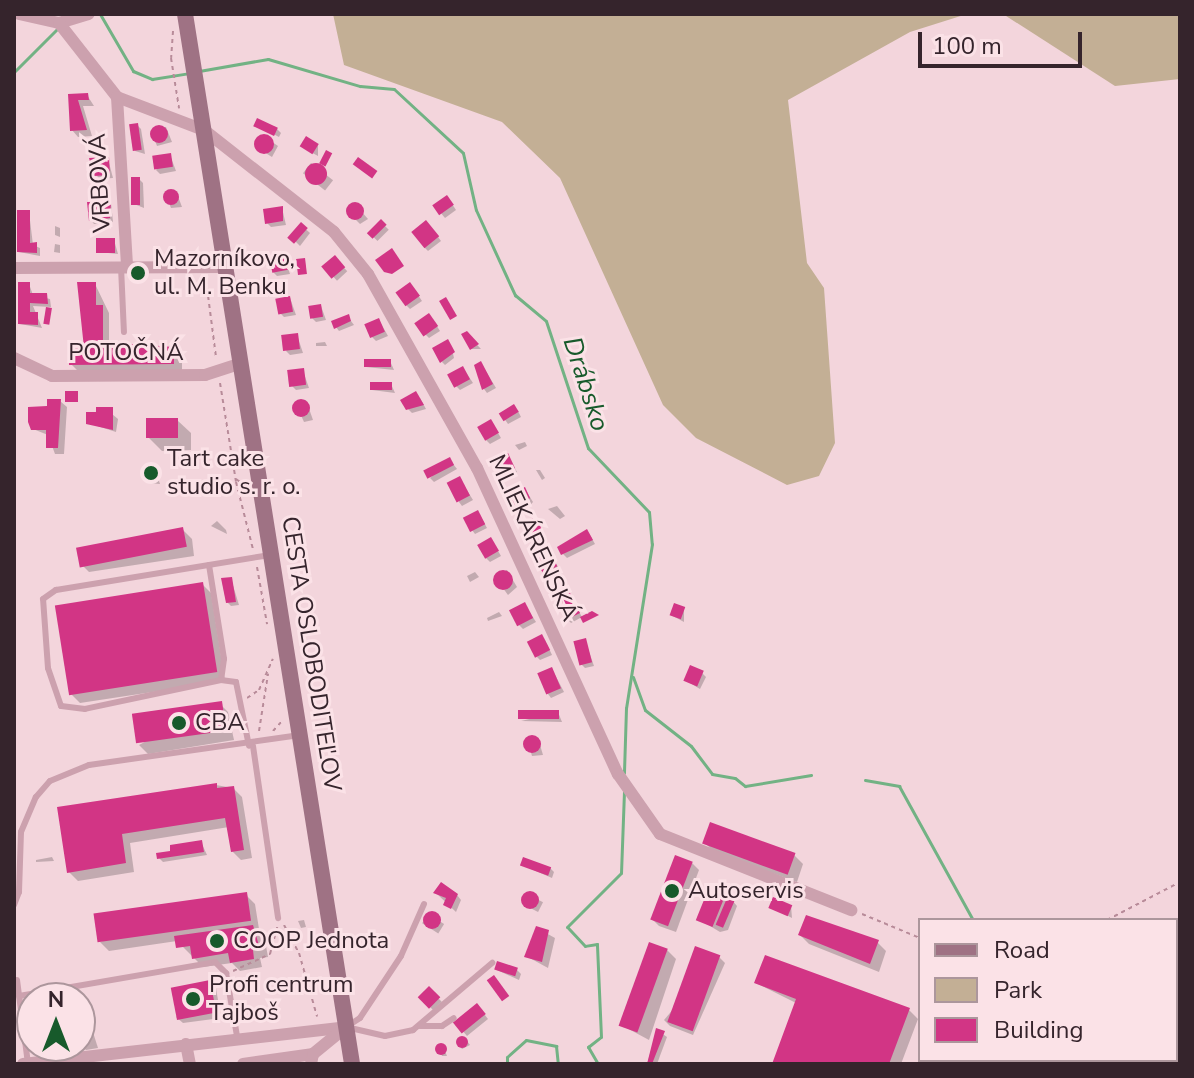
<!DOCTYPE html>
<meta charset="utf-8">
<style>
body{margin:0}
#map{position:relative;width:1194px;height:1078px;overflow:hidden;background:#f3d5dc;font-family:"Nunito Sans",sans-serif}
div>[style]{position:absolute}
.green>*{inset:0;background:#c3af95}
.shadow>*{inset:0;background:#0003;transform-origin:0 0}
.stream>*{height:3px;margin:-1.5px;padding:0 1.5px;transform-origin:1.5px;border-radius:1.5px;background:#72b284}
.building>*{inset:0;background:#d23585;transform-origin:0 0}
.round{border-radius:50%}
.path>*{height:2px;margin-top:-1px;transform-origin:0;background:repeating-linear-gradient(90deg,#b88b99 0 4px,transparent 0 8px)}
.lane>*{height:6px;margin:-3px;padding:0 3px;transform-origin:3px;border-radius:3px;background:#cca1ae}
.street>*{height:12px;margin:-6px;padding:0 6px;transform-origin:6px;border-radius:6px;background:#cca1ae}
.secondary>*{height:16px;margin:-8px;padding:0 8px;transform-origin:8px;border-radius:8px;background:#9f7284}
.dots>*{width:22px;height:22px;translate:-50% -50%;box-sizing:border-box;border:4px solid #fbe2e7;border-radius:50%}
span{translate:-50% -50%;white-space:nowrap;text-align:center;line-height:1.15;-webkit-text-stroke:6px #fbe2e7;paint-order:stroke}
.street-label{font-size:24px;color:#35242c}
.poi-label{font-size:24px;color:#35242c}
.left{translate:0 -50%;text-align:left}
.water-label{font-size:26px;color:#175a2b;font-style:italic}
.frame{position:absolute;inset:0;border:16px solid #35242c;pointer-events:none}
.legend{position:absolute;left:918px;top:918px;width:260px;height:144px;box-sizing:border-box;background:#fbe2e7;border:2px solid #ac969c;margin:0;padding:10px 14px;list-style:none;font-size:24px;color:#35242c}
.legend li{display:flex;align-items:center;gap:16px;height:40px}
.legend b{width:40px;border:2px solid #ac969c}
.north{position:absolute;left:16px;top:982px;width:80px;height:80px;box-sizing:border-box;background:#fbe2e7;border:2px solid #ac969c;border-radius:50%;rotate:0deg;font-size:22px;font-weight:700;line-height:32px;text-align:center;color:#35242c}
.north::after{content:'';display:block;margin:auto;width:28px;height:36px;background:#175a2b;clip-path:polygon(50% 0,100% 100%,50% 72%,0 100%)}
.scale{position:absolute;left:918px;top:32px;width:164px;height:36px;box-sizing:border-box;border:4px solid #35242c;border-top:0;padding-left:10px;font-size:24px;line-height:28px;white-space:nowrap;color:#35242c;-webkit-text-stroke:6px #fbe2e7;paint-order:stroke}
</style>
<div id="map">
<div class="green">
<i style="clip-path:polygon(333px 14px,967px 14px,910px 32px,788px 100px,807px 263px,824px 288px,835px 443px,819px 476px,787px 485px,696px 438px,663px 405px,560px 178px,502px 122px,344px 65px)"></i>
<i style="clip-path:polygon(1003px 14px,1180px 14px,1180px 79px,1115px 86px)"></i>
</div>
<div class="shadow">
<i style="clip-path:polygon(87px 95px,94px 106px,83px 106px,92px 136px,78px 137px,72px 130px,70px 96px)"></i>
<i style="clip-path:polygon(137px 125px,141px 129px,145px 154px,135px 151px)"></i>
<i style="clip-path:polygon(256px 125px,277px 129px,281px 133px,279px 137px)"></i>
<i style="clip-path:polygon(166px 127px,172px 142px,157px 146px,151px 130px)"></i>
<i style="clip-path:polygon(262px 135px,278px 146px,272px 157px,256px 147px)"></i>
<i style="clip-path:polygon(318px 145px,318px 156px,307px 150px)"></i>
<i style="clip-path:polygon(170px 155px,176px 171px,160px 174px,156px 170px)"></i>
<i style="clip-path:polygon(108px 159px,113px 178px,100px 179px,96px 175px)"></i>
<i style="left:311px;top:163px;width:28px;height:13px;rotate:38deg"></i>
<i style="clip-path:polygon(139px 179px,143px 183px,144px 208px,134px 204px)"></i>
<i style="clip-path:polygon(176px 191px,182px 207px,171px 208px,165px 193px)"></i>
<i style="clip-path:polygon(450px 201px,456px 210px,445px 218px,435px 206px)"></i>
<i style="clip-path:polygon(353px 202px,368px 219px,360px 224px,346px 210px)"></i>
<i style="clip-path:polygon(111px 203px,113px 222px,94px 224px,91px 220px)"></i>
<i style="clip-path:polygon(282px 208px,286px 225px,271px 227px,267px 223px)"></i>
<i style="clip-path:polygon(29px 212px,33px 245px,40px 248px,40px 256px,19px 252px)"></i>
<i style="left:381px;top:222px;width:11px;height:16px;rotate:45deg"></i>
<i style="clip-path:polygon(301px 225px,310px 233px,300px 246px,291px 237px)"></i>
<i style="clip-path:polygon(55px 226px,60px 228px,60px 237px,55px 235px)"></i>
<i style="clip-path:polygon(430px 226px,441px 241px,428px 251px,424px 247px)"></i>
<i style="clip-path:polygon(114px 240px,118px 254px,98px 252px)"></i>
<i style="clip-path:polygon(55px 244px,60px 245px,60px 253px,54px 252px)"></i>
<i style="clip-path:polygon(284px 256px,290px 274px,277px 276px,273px 272px)"></i>
<i style="left:335px;top:258px;width:18px;height:14px;rotate:47deg"></i>
<i style="clip-path:polygon(29px 284px,33px 295px,50px 299px,51px 307px,33px 306px,42px 328px,20px 324px)"></i>
<i style="clip-path:polygon(95px 284px,109px 313px,109px 350px,173px 349px,182px 358px,182px 373px,80px 373px,71px 364px,88px 350px)"></i>
<i style="clip-path:polygon(414px 289px,422px 301px,410px 309px,406px 305px)"></i>
<i style="clip-path:polygon(290px 298px,296px 315px,284px 317px,280px 313px)"></i>
<i style="clip-path:polygon(321px 306px,326px 320px,316px 322px,312px 318px)"></i>
<i style="clip-path:polygon(348px 317px,354px 325px,339px 331px,336px 327px)"></i>
<i style="clip-path:polygon(379px 320px,388px 336px,376px 341px,372px 337px)"></i>
<i style="clip-path:polygon(433px 320px,440px 331px,429px 338px,425px 334px)"></i>
<i style="clip-path:polygon(466px 333px,481px 349px,471px 349px)"></i>
<i style="clip-path:polygon(297px 335px,303px 353px,290px 355px,286px 351px)"></i>
<i style="clip-path:polygon(325px 342px,327px 346px,316px 346px,316px 343px)"></i>
<i style="clip-path:polygon(451px 345px,454px 358px,445px 365px,442px 362px)"></i>
<i style="clip-path:polygon(390px 361px,394px 370px,366px 367px)"></i>
<i style="clip-path:polygon(463px 368px,473px 383px,460px 390px,456px 386px)"></i>
<i style="clip-path:polygon(484px 368px,496px 388px,487px 393px,484px 389px)"></i>
<i style="clip-path:polygon(303px 371px,309px 388px,296px 390px,292px 386px)"></i>
<i style="clip-path:polygon(391px 384px,395px 393px,372px 390px)"></i>
<i style="clip-path:polygon(420px 398px,426px 409px,412px 413px,408px 409px)"></i>
<i style="clip-path:polygon(306px 400px,313px 420px,304px 422px,295px 402px)"></i>
<i style="clip-path:polygon(60px 401px,67px 407px,64px 454px,55px 454px,48px 435px,33px 429px)"></i>
<i style="clip-path:polygon(106px 409px,118px 419px,116px 432px,88px 423px,88px 414px)"></i>
<i style="clip-path:polygon(518px 411px,521px 417px,508px 424px,501px 414px)"></i>
<i style="clip-path:polygon(177px 420px,191px 433px,191px 450px,162px 451px,148px 437px)"></i>
<i style="clip-path:polygon(494px 426px,501px 438px,490px 444px,486px 440px)"></i>
<i style="clip-path:polygon(525px 442px,527px 446px,519px 450px,515px 445px)"></i>
<i style="clip-path:polygon(507px 455px,517px 472px,506px 478px,502px 474px)"></i>
<i style="clip-path:polygon(450px 460px,457px 469px,434px 482px,430px 478px)"></i>
<i style="clip-path:polygon(145px 469px,156px 472px,160px 484px,149px 483px)"></i>
<i style="clip-path:polygon(536px 470px,540px 470px,545px 478px,542px 480px)"></i>
<i style="clip-path:polygon(460px 479px,473px 500px,462px 506px,459px 502px)"></i>
<i style="clip-path:polygon(525px 489px,533px 502px,522px 515px,512px 494px)"></i>
<i style="clip-path:polygon(557px 506px,565px 516px,560px 519px,548px 509px)"></i>
<i style="clip-path:polygon(481px 517px,487px 528px,475px 534px,472px 530px)"></i>
<i style="clip-path:polygon(536px 520px,545px 536px,534px 542px,530px 538px)"></i>
<i style="clip-path:polygon(217px 521px,226px 530px,227px 534px,211px 526px)"></i>
<i style="clip-path:polygon(183px 530px,192px 539px,194px 556px,89px 572px,80px 563px)"></i>
<i style="clip-path:polygon(590px 535px,595px 544px,567px 558px,563px 554px)"></i>
<i style="clip-path:polygon(491px 539px,501px 556px,490px 562px,486px 558px)"></i>
<i style="clip-path:polygon(550px 554px,560px 570px,548px 576px,544px 572px)"></i>
<i style="clip-path:polygon(507px 570px,517px 587px,508px 595px,494px 576px)"></i>
<i style="clip-path:polygon(475px 572px,479px 577px,470px 582px,467px 576px)"></i>
<i style="clip-path:polygon(231px 579px,239px 605px,231px 606px,227px 602px)"></i>
<i style="clip-path:polygon(202px 584px,211px 593px,225px 681px,80px 703px,71px 694px)"></i>
<i style="clip-path:polygon(569px 594px,582px 617px,571px 623px,567px 619px)"></i>
<i style="clip-path:polygon(525px 605px,536px 622px,523px 629px,519px 625px)"></i>
<i style="clip-path:polygon(684px 609px,684px 622px,671px 615px)"></i>
<i style="clip-path:polygon(499px 612px,502px 616px,488px 621px,487px 618px)"></i>
<i style="clip-path:polygon(545px 640px,552px 655px,540px 660px,537px 657px)"></i>
<i style="clip-path:polygon(585px 640px,594px 666px,585px 668px,581px 664px)"></i>
<i style="clip-path:polygon(552px 669px,564px 692px,551px 698px,548px 694px)"></i>
<i style="clip-path:polygon(702px 673px,706px 677px,700px 689px,685px 680px)"></i>
<i style="clip-path:polygon(219px 703px,228px 712px,234px 740px,148px 754px,139px 745px)"></i>
<i style="clip-path:polygon(558px 712px,562px 722px,521px 721px)"></i>
<i style="clip-path:polygon(538px 738px,543px 755px,532px 756px,527px 739px)"></i>
<i style="clip-path:polygon(216px 785px,233px 788px,242px 797px,252px 858px,241px 860px,232px 851px,229px 827px,130px 843px,134px 872px,78px 881px,69px 872px,59px 809px)"></i>
<i style="clip-path:polygon(201px 842px,207px 855px,163px 862px,159px 858px)"></i>
<i style="clip-path:polygon(705px 843px,794px 855px,803px 864px,797px 882px,714px 852px)"></i>
<i style="clip-path:polygon(52px 857px,54px 861px,36px 862px,36px 860px)"></i>
<i style="clip-path:polygon(692px 863px,699px 870px,676px 932px,659px 926px,653px 920px)"></i>
<i style="clip-path:polygon(522px 865px,550px 868px,554px 872px,552px 878px)"></i>
<i style="clip-path:polygon(436px 893px,457px 895px,461px 900px,456px 912px)"></i>
<i style="clip-path:polygon(726px 893px,737px 906px,728px 930px,720px 932px,700px 920px)"></i>
<i style="left:527px;top:894px;width:18px;height:11px;rotate:27deg"></i>
<i style="clip-path:polygon(246px 895px,255px 904px,259px 929px,255px 930px,265px 940px,268px 957px,260px 958px,262px 967px,240px 971px,232px 963px,203px 967px,177px 941px,109px 951px,100px 942px)"></i>
<i style="clip-path:polygon(791px 906px,792px 918px,771px 907px)"></i>
<i style="left:428px;top:914px;width:19px;height:11px;rotate:32deg"></i>
<i style="clip-path:polygon(304px 920px,306px 927px,301px 928px,298px 921px)"></i>
<i style="clip-path:polygon(537px 928px,555px 938px,548px 968px,526px 956px)"></i>
<i style="clip-path:polygon(800px 935px,877px 942px,886px 951px,879px 972px,809px 944px)"></i>
<i style="clip-path:polygon(667px 950px,676px 959px,649px 1040px,623px 1026px)"></i>
<i style="clip-path:polygon(718px 956px,725px 963px,693px 1035px,670px 1026px,664px 1020px)"></i>
<i style="clip-path:polygon(766px 957px,909px 1010px,918px 1019px,901px 1064px,774px 1064px,796px 1003px,756px 983px)"></i>
<i style="clip-path:polygon(497px 970px,517px 970px,521px 974px,519px 980px)"></i>
<i style="clip-path:polygon(210px 982px,216px 988px,221px 1018px,183px 1023px,176px 1017px)"></i>
<i style="left:429px;top:989px;width:18px;height:12px;rotate:45deg"></i>
<i style="clip-path:polygon(80px 1000px,84px 1004px,98px 1048px,86px 1050px,80px 1045px)"></i>
<i style="clip-path:polygon(481px 1010px,488px 1019px,467px 1036px,455px 1022px)"></i>
<i style="clip-path:polygon(657px 1030px,667px 1037px,657px 1064px,647px 1064px)"></i>
<i style="clip-path:polygon(464px 1037px,470px 1045px,462px 1049px,457px 1042px)"></i>
<i style="clip-path:polygon(437px 1044px,442px 1044px,447px 1056px,442px 1056px)"></i>
</div>
<div class="stream">
<i style="left:100px;top:14px;width:66px;rotate:59.9deg"></i>
<i style="left:133px;top:71px;width:21px;rotate:23deg"></i>
<i style="left:152px;top:79px;width:36px;rotate:-9deg"></i>
<i style="left:199px;top:71px;width:70px;rotate:-9.9deg"></i>
<i style="left:268px;top:59px;width:96px;rotate:16.4deg"></i>
<i style="left:360px;top:86px;width:34px;rotate:5deg"></i>
<i style="left:394px;top:89px;width:94px;rotate:42.8deg"></i>
<i style="left:463px;top:153px;width:58px;rotate:77.2deg"></i>
<i style="left:476px;top:210px;width:94px;rotate:65.4deg"></i>
<i style="left:515px;top:295px;width:40px;rotate:40deg"></i>
<i style="left:546px;top:321px;width:134px;rotate:71.7deg"></i>
<i style="left:588px;top:448px;width:88px;rotate:46.4deg"></i>
<i style="left:649px;top:512px;width:32px;rotate:85deg"></i>
<i style="left:652px;top:544px;width:166px;rotate:99deg"></i>
<i style="left:626px;top:708px;width:65px;rotate:91.8deg"></i>
<i style="left:14px;top:72px;width:64px;rotate:-45deg"></i>
<i style="left:633px;top:677px;width:35px;rotate:70deg"></i>
<i style="left:645px;top:710px;width:58px;rotate:38deg"></i>
<i style="left:691px;top:746px;width:35px;rotate:53deg"></i>
<i style="left:712px;top:774px;width:23px;rotate:10deg"></i>
<i style="left:735px;top:778px;width:13px;rotate:39deg"></i>
<i style="left:745px;top:786px;width:67px;rotate:-9.5deg"></i>
<i style="left:865px;top:780px;width:35px;rotate:10deg"></i>
<i style="left:899px;top:786px;width:153px;rotate:61.1deg"></i>
<i style="left:1176px;top:925px;width:7px;rotate:-56deg"></i>
<i style="left:507px;top:1064px;width:7px;rotate:-90deg"></i>
<i style="left:507px;top:1057px;width:25px;rotate:-42deg"></i>
<i style="left:526px;top:1040px;width:31px;rotate:11deg"></i>
<i style="left:556px;top:1046px;width:18px;rotate:84deg"></i>
<i style="left:598px;top:1064px;width:20px;rotate:-120deg"></i>
<i style="left:588px;top:1047px;width:16px;rotate:-38deg"></i>
<i style="left:601px;top:1037px;width:93px;rotate:-92.5deg"></i>
<i style="left:597px;top:944px;width:12px;rotate:171deg"></i>
<i style="left:585px;top:946px;width:26px;rotate:-133deg"></i>
<i style="left:567px;top:927px;width:76px;rotate:-45deg"></i>
<i style="left:621px;top:873px;width:81px;rotate:-87.9deg"></i>
<i style="left:992px;top:1064px;width:4px;rotate:-76deg"></i>
</div>
<div class="building">
<i style="clip-path:polygon(88px 93px,89px 100px,78px 100px,87px 130px,70px 131px,68px 94px)"></i>
<i style="left:257px;top:118px;width:23px;height:9px;rotate:25deg"></i>
<i style="left:138px;top:123px;width:27px;height:9px;rotate:82deg"></i>
<i class="round" style="left:150px;top:125px;width:18px;height:18px"></i>
<i class="round" style="left:254px;top:134px;width:20px;height:20px"></i>
<i style="left:306px;top:136px;width:15px;height:12px;rotate:32deg"></i>
<i style="left:326px;top:150px;width:7px;height:15px;rotate:27deg"></i>
<i style="left:171px;top:153px;width:14px;height:19px;rotate:82deg"></i>
<i style="clip-path:polygon(109px 157px,110px 175px,94px 176px,89px 158px)"></i>
<i style="left:358px;top:157px;width:24px;height:9px;rotate:36deg"></i>
<i class="round" style="left:305px;top:163px;width:22px;height:22px"></i>
<i style="left:131px;top:177px;width:9px;height:28px"></i>
<i class="round" style="left:163px;top:189px;width:16px;height:16px"></i>
<i style="left:447px;top:195px;width:12px;height:18px;rotate:55deg"></i>
<i style="clip-path:polygon(111px 201px,110px 218px,89px 221px,87px 202px)"></i>
<i class="round" style="left:346px;top:202px;width:18px;height:18px"></i>
<i style="clip-path:polygon(283px 206px,283px 221px,265px 224px,263px 209px)"></i>
<i style="clip-path:polygon(17px 210px,30px 210px,30px 243px,37px 242px,37px 253px,17px 252px)"></i>
<i style="left:381px;top:219px;width:8px;height:20px;rotate:45deg"></i>
<i style="left:426px;top:220px;width:21px;height:19px;rotate:51deg"></i>
<i style="left:301px;top:222px;width:9px;height:21px;rotate:41deg"></i>
<i style="left:96px;top:238px;width:19px;height:15px"></i>
<i style="clip-path:polygon(392px 248px,404px 266px,392px 274px,384px 272px,375px 260px)"></i>
<i style="left:285px;top:254px;width:16px;height:16px;rotate:79deg"></i>
<i style="left:335px;top:255px;width:16px;height:18px;rotate:50deg"></i>
<i style="left:305px;top:258px;width:16px;height:9px;rotate:83deg"></i>
<i style="clip-path:polygon(18px 282px,30px 282px,30px 293px,47px 293px,48px 304px,30px 303px,30px 312px,38px 312px,38px 325px,18px 324px)"></i>
<i style="clip-path:polygon(77px 282px,96px 282px,96px 305px,103px 305px,103px 348px,118px 348px,118px 343px,174px 347px,174px 364px,69px 365px,69px 348px,84px 348px)"></i>
<i style="left:410px;top:282px;width:17px;height:18px;rotate:54deg"></i>
<i style="left:290px;top:296px;width:16px;height:15px;rotate:79deg"></i>
<i style="left:446px;top:297px;width:22px;height:8px;rotate:60deg"></i>
<i style="left:321px;top:304px;width:13px;height:13px;rotate:81deg"></i>
<i style="left:46px;top:307px;width:6px;height:17px;rotate:9deg"></i>
<i style="left:429px;top:313px;width:16px;height:18px;rotate:55deg"></i>
<i style="clip-path:polygon(349px 314px,351px 321px,334px 329px,331px 321px)"></i>
<i style="left:379px;top:318px;width:15px;height:16px;rotate:67deg"></i>
<i style="clip-path:polygon(467px 331px,479px 344px,470px 350px,461px 334px)"></i>
<i style="left:298px;top:333px;width:16px;height:17px;rotate:83deg"></i>
<i style="clip-path:polygon(448px 339px,455px 352px,440px 363px,432px 348px)"></i>
<i style="left:391px;top:359px;width:8px;height:27px;rotate:90deg"></i>
<i style="clip-path:polygon(481px 361px,493px 384px,482px 390px,474px 365px)"></i>
<i style="left:463px;top:366px;width:15px;height:18px;rotate:62deg"></i>
<i style="left:304px;top:368px;width:17px;height:17px;rotate:83deg"></i>
<i style="left:370px;top:382px;width:22px;height:8px"></i>
<i style="left:65px;top:391px;width:13px;height:11px"></i>
<i style="clip-path:polygon(416px 391px,424px 405px,406px 410px,400px 400px)"></i>
<i class="round" style="left:292px;top:399px;width:18px;height:18px"></i>
<i style="clip-path:polygon(47px 399px,61px 399px,58px 448px,46px 448px,46px 430px,31px 430px,28px 422px,28px 407px,47px 406px)"></i>
<i style="left:514px;top:404px;width:9px;height:18px;rotate:58deg"></i>
<i style="clip-path:polygon(96px 407px,113px 407px,113px 430px,86px 424px,86px 412px,96px 412px)"></i>
<i style="left:146px;top:418px;width:32px;height:20px"></i>
<i style="left:491px;top:419px;width:16px;height:16px;rotate:60deg"></i>
<i style="left:508px;top:453px;width:17px;height:17px;rotate:65deg"></i>
<i style="left:450px;top:457px;width:9px;height:30px;rotate:63deg"></i>
<i class="round" style="left:142px;top:466px;width:16px;height:16px"></i>
<i style="left:460px;top:476px;width:22px;height:15px;rotate:63deg"></i>
<i style="clip-path:polygon(525px 487px,530px 498px,516px 512px,510px 493px)"></i>
<i style="left:478px;top:510px;width:16px;height:17px;rotate:63deg"></i>
<i style="left:536px;top:517px;width:17px;height:17px;rotate:65deg"></i>
<i style="left:183px;top:527px;width:20px;height:109px;rotate:79deg"></i>
<i style="clip-path:polygon(587px 529px,593px 540px,561px 555px,557px 547px)"></i>
<i style="left:491px;top:537px;width:16px;height:16px;rotate:60deg"></i>
<i style="left:550px;top:552px;width:16px;height:16px;rotate:63deg"></i>
<i class="round" style="left:493px;top:570px;width:20px;height:20px"></i>
<i style="clip-path:polygon(232px 577px,236px 602px,226px 603px,221px 578px)"></i>
<i style="left:203px;top:582px;width:91px;height:150px;rotate:81deg"></i>
<i style="clip-path:polygon(569px 591px,580px 613px,566px 620px,559px 596px)"></i>
<i style="left:525px;top:602px;width:18px;height:18px;rotate:63deg"></i>
<i style="left:674px;top:603px;width:12px;height:13px;rotate:20deg"></i>
<i style="clip-path:polygon(592px 611px,599px 615px,583px 623px,580px 617px)"></i>
<i style="left:542px;top:634px;width:18px;height:17px;rotate:63deg"></i>
<i style="left:586px;top:638px;width:25px;height:13px;rotate:76deg"></i>
<i style="left:690px;top:665px;width:15px;height:17px;rotate:23deg"></i>
<i style="left:552px;top:667px;width:23px;height:16px;rotate:67deg"></i>
<i style="left:222px;top:701px;width:30px;height:91px;rotate:82deg"></i>
<i style="left:559px;top:710px;width:9px;height:41px;rotate:90deg"></i>
<i class="round" style="left:523px;top:735px;width:18px;height:18px"></i>
<i style="clip-path:polygon(217px 783px,217px 788px,234px 786px,244px 850px,231px 852px,225px 818px,122px 834px,126px 863px,67px 873px,57px 807px)"></i>
<i style="left:710px;top:822px;width:91px;height:23px;rotate:20deg"></i>
<i style="clip-path:polygon(202px 840px,204px 852px,157px 859px,156px 853px,170px 851px,170px 845px)"></i>
<i style="left:675px;top:855px;width:19px;height:69px;rotate:21deg"></i>
<i style="left:523px;top:857px;width:30px;height:9px;rotate:20deg"></i>
<i style="clip-path:polygon(441px 882px,458px 894px,451px 909px,443px 905px,446px 898px,433px 893px)"></i>
<i style="left:710px;top:885px;width:18px;height:38px;rotate:22deg"></i>
<i class="round" style="left:521px;top:891px;width:18px;height:18px"></i>
<i style="left:247px;top:892px;width:29px;height:155px;rotate:82deg"></i>
<i style="left:773px;top:897px;width:21px;height:12px;rotate:23deg"></i>
<i style="left:727px;top:898px;width:8px;height:29px;rotate:23deg"></i>
<i class="round" style="left:423px;top:911px;width:18px;height:18px"></i>
<i style="clip-path:polygon(806px 915px,879px 940px,870px 964px,798px 935px)"></i>
<i style="clip-path:polygon(253px 925px,260px 949px,253px 950px,254px 959px,230px 963px,228px 953px,192px 959px,190px 946px,176px 948px,174px 936px)"></i>
<i style="clip-path:polygon(536px 926px,549px 930px,542px 962px,524px 957px)"></i>
<i style="left:649px;top:942px;width:20px;height:89px;rotate:20deg"></i>
<i style="left:695px;top:946px;width:27px;height:81px;rotate:20deg"></i>
<i style="clip-path:polygon(765px 955px,910px 1008px,889px 1064px,772px 1064px,796px 999px,754px 983px)"></i>
<i style="left:497px;top:961px;width:22px;height:9px;rotate:18deg"></i>
<i style="left:494px;top:975px;width:26px;height:9px;rotate:54deg"></i>
<i style="left:210px;top:980px;width:33px;height:40px;rotate:79deg"></i>
<i style="left:429px;top:986px;width:16px;height:16px;rotate:45deg"></i>
<i style="clip-path:polygon(80px 1002px,91px 1039px,80px 1041px)"></i>
<i style="left:477px;top:1003px;width:14px;height:31px;rotate:51deg"></i>
<i style="clip-path:polygon(656px 1028px,665px 1031px,652px 1064px,647px 1064px)"></i>
<i class="round" style="left:456px;top:1036px;width:12px;height:12px"></i>
<i class="round" style="left:435px;top:1043px;width:12px;height:12px"></i>
</div>
<div class="path">
<i style="left:173px;top:31px;width:27px;rotate:94deg"></i>
<i style="left:171px;top:58px;width:51px;rotate:80.9deg"></i>
<i style="left:206px;top:280px;width:78px;rotate:82.6deg"></i>
<i style="left:220px;top:383px;width:100px;rotate:80.8deg"></i>
<i style="left:236px;top:482px;width:69px;rotate:75.8deg"></i>
<i style="left:236px;top:479px;width:14px;rotate:36deg"></i>
<i style="left:257px;top:567px;width:58px;rotate:80deg"></i>
<i style="left:247px;top:698px;width:14px;rotate:-34deg"></i>
<i style="left:259px;top:690px;width:34px;rotate:-66deg"></i>
<i style="left:259px;top:731px;width:58px;rotate:-81deg"></i>
<i style="left:273px;top:731px;width:13px;rotate:-48deg"></i>
<i style="left:862px;top:914px;width:63px;rotate:22.5deg"></i>
<i style="left:1107px;top:920px;width:82px;rotate:-27.5deg"></i>
<i style="left:284px;top:925px;width:32px;rotate:62deg"></i>
<i style="left:299px;top:953px;width:66px;rotate:74.1deg"></i>
<i style="left:233px;top:971px;width:41px;rotate:-24.7deg"></i>
<i style="left:270px;top:954px;width:28px;rotate:-75deg"></i>
<i style="left:977px;top:1064px;width:4px;rotate:-76deg"></i>
</div>
<div class="lane">
<i style="left:121px;top:267px;width:65px;rotate:87.4deg"></i>
<i style="left:209px;top:565px;width:95px;rotate:80.9deg"></i>
<i style="left:224px;top:659px;width:21px;rotate:98deg"></i>
<i style="left:221px;top:680px;width:139px;rotate:168deg"></i>
<i style="left:85px;top:709px;width:24px;rotate:-173deg"></i>
<i style="left:61px;top:706px;width:40px;rotate:-108.9deg"></i>
<i style="left:48px;top:668px;width:69px;rotate:-94.1deg"></i>
<i style="left:43px;top:599px;width:16px;rotate:-35deg"></i>
<i style="left:56px;top:590px;width:217px;rotate:-9.3deg"></i>
<i style="left:221px;top:680px;width:15px;rotate:8deg"></i>
<i style="left:236px;top:682px;width:65px;rotate:78.5deg"></i>
<i style="left:253px;top:746px;width:174px;rotate:81.7deg"></i>
<i style="left:424px;top:904px;width:57px;rotate:113.9deg"></i>
<i style="left:401px;top:956px;width:74px;rotate:123.5deg"></i>
<i style="left:360px;top:1018px;width:17px;rotate:147deg"></i>
<i style="left:346px;top:1027px;width:40px;rotate:13deg"></i>
<i style="left:385px;top:1036px;width:29px;rotate:-12deg"></i>
<i style="left:413px;top:1030px;width:104px;rotate:-40.3deg"></i>
<i style="left:14px;top:905px;width:14px;rotate:-69deg"></i>
<i style="left:19px;top:892px;width:60px;rotate:-88.1deg"></i>
<i style="left:21px;top:832px;width:38px;rotate:-67deg"></i>
<i style="left:36px;top:797px;width:21px;rotate:-49deg"></i>
<i style="left:50px;top:781px;width:42px;rotate:-22.3deg"></i>
<i style="left:89px;top:765px;width:213px;rotate:-8.1deg"></i>
<i style="left:17px;top:980px;width:84px;rotate:82.5deg"></i>
<i style="left:19px;top:996px;width:199px;rotate:-9.8deg"></i>
<i style="left:215px;top:962px;width:16px;rotate:45deg"></i>
<i style="left:226px;top:973px;width:64px;rotate:80.1deg"></i>
<i style="left:420px;top:1026px;width:22px"></i>
<i style="left:442px;top:1026px;width:14px;rotate:-34deg"></i>
</div>
<div class="street">
<i style="left:19px;top:14px;width:41px;rotate:12.7deg"></i>
<i style="left:59px;top:23px;width:31px;rotate:-17deg"></i>
<i style="left:59px;top:23px;width:94px;rotate:51.9deg"></i>
<i style="left:117px;top:97px;width:93px;rotate:20.8deg"></i>
<i style="left:204px;top:130px;width:165px;rotate:38.1deg"></i>
<i style="left:334px;top:232px;width:54px;rotate:51deg"></i>
<i style="left:368px;top:274px;width:223px;rotate:60.7deg"></i>
<i style="left:477px;top:468px;width:337px;rotate:65.3deg"></i>
<i style="left:618px;top:774px;width:73px;rotate:55deg"></i>
<i style="left:660px;top:834px;width:206px;rotate:21.7deg"></i>
<i style="left:117px;top:97px;width:170px;rotate:86.6deg"></i>
<i style="left:14px;top:268px;width:212px;rotate:-0.3deg"></i>
<i style="left:14px;top:358px;width:42px;rotate:25.3deg"></i>
<i style="left:52px;top:376px;width:153px;rotate:-0.4deg"></i>
<i style="left:205px;top:375px;width:38px;rotate:-18deg"></i>
<i style="left:186px;top:1044px;width:20px;rotate:79deg"></i>
<i style="left:23px;top:1064px;width:325px;rotate:-6.5deg"></i>
<i style="left:243px;top:1064px;width:71px;rotate:-8.1deg"></i>
<i style="left:311px;top:1064px;width:10px;rotate:-79deg"></i>
<i style="left:313px;top:1054px;width:43px;rotate:-39.3deg"></i>
</div>
<div class="secondary">
<i style="left:185px;top:14px;width:1063px;rotate:80.96deg"></i>
</div>
<div class="dots">
<i style="left:138px;top:273px;background:#175a2b"></i>
<i style="left:151px;top:473px;background:#175a2b"></i>
<i style="left:179px;top:723px;background:#175a2b"></i>
<i style="left:672px;top:891px;background:#175a2b"></i>
<i style="left:217px;top:941px;background:#175a2b"></i>
<i style="left:193px;top:999px;background:#175a2b"></i>
</div>
<div class="street-label">
<span style="left:100px;top:183px;rotate:-93deg">VRBOVÁ</span>
<span style="left:126px;top:353px">POTOČNÁ</span>
<span style="left:533px;top:538px;rotate:65deg">MLIEKÁRENSKÁ</span>
<span style="left:311px;top:654px;rotate:81deg">CESTA OSLOBODITEĽOV</span>
</div>
<div class="poi-label">
<span class="left" style="left:154px;top:273px">Mazorníkovo,<br>ul. M. Benku</span>
<span class="left" style="left:167px;top:473px">Tart cake<br>studio s. r. o.</span>
<span class="left" style="left:195px;top:723px">CBA</span>
<span class="left" style="left:688px;top:891px">Autoservis</span>
<span class="left" style="left:233px;top:941px">COOP Jednota</span>
<span class="left" style="left:209px;top:999px">Profi centrum<br>Tajboš</span>
</div>
<div class="water-label">
<span style="left:586px;top:384px;rotate:72deg">Drábsko</span>
</div>
<div class="frame"></div>
<ul class="legend">
<li><b style="height:10px;background:#9f7284"></b>Road</li>
<li><b style="height:22px;background:#c3af95"></b>Park</li>
<li><b style="height:22px;background:#d23585"></b>Building</li>
</ul>
<div class="north">N</div>
<div class="scale">100 m</div>
</div>
